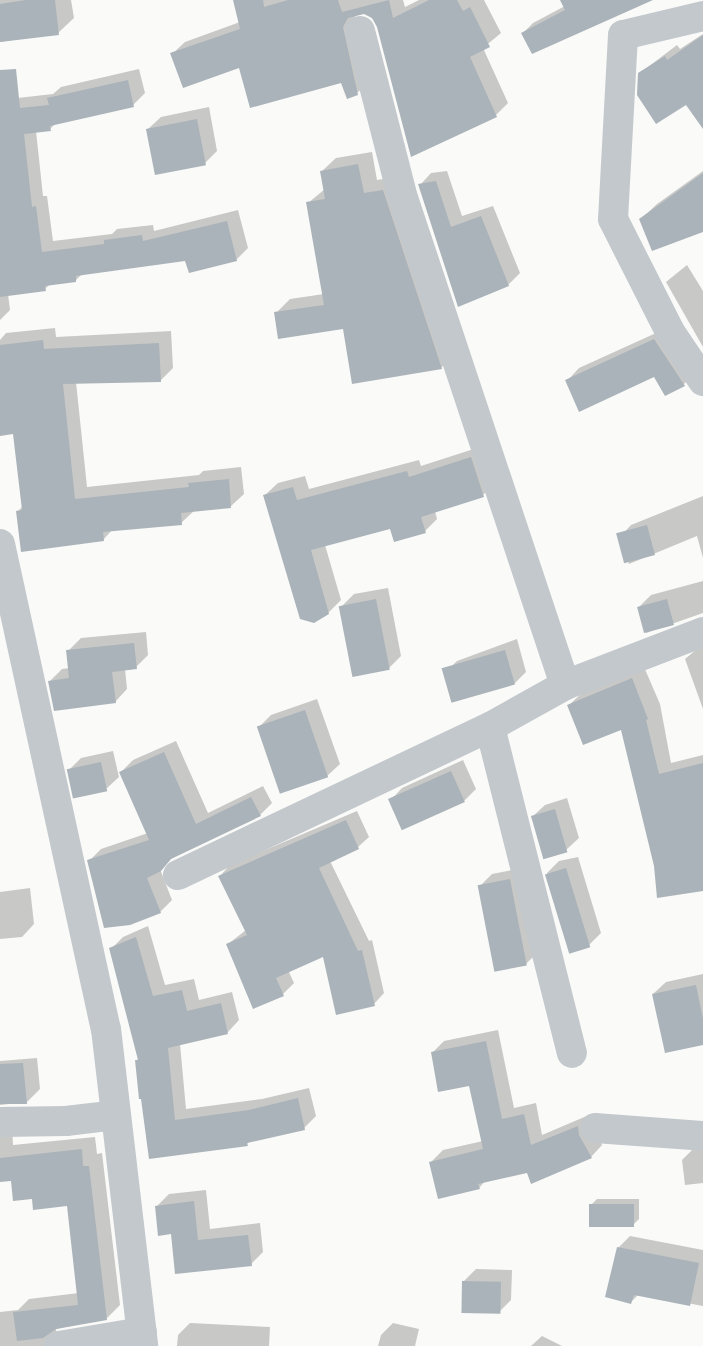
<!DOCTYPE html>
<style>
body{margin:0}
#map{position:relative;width:703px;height:1346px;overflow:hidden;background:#fafaf8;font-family:"PT Sans",sans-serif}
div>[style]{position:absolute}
.shadow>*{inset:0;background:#0003}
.building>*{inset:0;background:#aab3b9;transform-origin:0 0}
.minor>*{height:30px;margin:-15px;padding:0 15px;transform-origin:15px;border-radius:15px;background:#c3c8cc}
span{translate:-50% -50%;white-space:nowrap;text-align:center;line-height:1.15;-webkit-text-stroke:7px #fff;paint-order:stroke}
</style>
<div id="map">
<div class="shadow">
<i style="clip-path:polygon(0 0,71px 0,74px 18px,58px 33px,0 42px)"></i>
<i style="clip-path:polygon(235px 0,403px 0,405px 7px,419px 0,484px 0,501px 33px,483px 48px,508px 103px,496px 115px,364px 12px,355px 15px,370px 81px,357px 93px,342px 81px,172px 54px,185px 42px,240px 22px)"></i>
<i style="clip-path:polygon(562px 0,633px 0,523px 33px,533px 23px,565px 6px)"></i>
<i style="clip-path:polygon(703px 34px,703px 112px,640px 73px,677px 45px,680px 49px)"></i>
<i style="clip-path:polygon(139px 69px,145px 93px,133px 105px,56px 123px,50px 129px,36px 131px,43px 196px,47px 196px,53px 241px,112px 234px,117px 229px,153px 225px,154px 231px,238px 210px,248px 248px,236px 260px,187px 259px,83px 273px,76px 280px,51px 283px,45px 289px,8px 294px,10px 310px,0 320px,0 100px,53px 94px,61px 87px)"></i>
<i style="clip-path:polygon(209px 107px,217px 151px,205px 163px,148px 129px,161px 117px)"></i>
<i style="clip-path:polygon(372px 152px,377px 180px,396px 177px,454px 354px,441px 368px,345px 327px,276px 313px,290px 299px,324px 294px,308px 203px,325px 189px,322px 171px,336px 158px)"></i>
<i style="clip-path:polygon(447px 171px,462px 216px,493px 206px,520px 273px,508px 285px,459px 304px,420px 185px,431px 173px)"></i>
<i style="clip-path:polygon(703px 171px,703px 230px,641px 219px,657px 204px)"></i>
<i style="clip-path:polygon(687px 265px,703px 291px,703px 347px,666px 282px)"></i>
<i style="clip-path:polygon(55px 328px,56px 337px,171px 331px,173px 368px,160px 381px,76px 382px,87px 487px,199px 475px,203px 471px,241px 467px,244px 494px,231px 506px,195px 510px,181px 523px,113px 529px,103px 540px,18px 511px,24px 505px,14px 432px,0 434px,0 340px,6px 333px)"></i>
<i style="clip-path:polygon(667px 328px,696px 372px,684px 384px,666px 394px,655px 375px,567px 381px,579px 368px)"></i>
<i style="clip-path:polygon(483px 446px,495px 483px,483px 495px,435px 511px,437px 519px,425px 531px,392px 527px,325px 545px,341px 600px,328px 613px,265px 495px,278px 483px,305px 476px,309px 489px,419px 460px,421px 466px)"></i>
<i style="clip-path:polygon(703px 496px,703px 558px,697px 536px,629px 564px,619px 538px,631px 525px)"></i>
<i style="clip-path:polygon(703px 581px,703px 613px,646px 633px,639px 607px,651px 595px)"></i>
<i style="clip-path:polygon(388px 588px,401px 656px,389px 668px,341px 607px,354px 594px)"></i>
<i style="clip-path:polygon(146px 632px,148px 655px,136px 667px,125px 669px,127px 689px,115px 702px,50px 681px,62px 669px,70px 668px,68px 651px,81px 638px)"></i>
<i style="clip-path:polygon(517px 639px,526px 672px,514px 684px,445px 673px,457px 661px)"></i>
<i style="clip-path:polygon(703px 644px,703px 709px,685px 659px)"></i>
<i style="clip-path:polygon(644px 667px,660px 704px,671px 763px,703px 755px,703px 889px,655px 865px,622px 727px,569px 705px,582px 693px)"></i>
<i style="clip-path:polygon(317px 699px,340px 764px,327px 776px,259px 727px,271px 715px)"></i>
<i style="clip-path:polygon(176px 741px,208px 813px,263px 786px,272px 803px,260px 815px,174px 856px,160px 869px,172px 900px,160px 912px,89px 861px,101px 849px,148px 833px,121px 772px,133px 760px)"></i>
<i style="clip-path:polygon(113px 751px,119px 777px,106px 789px,69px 770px,81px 758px)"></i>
<i style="clip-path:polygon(463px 760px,476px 789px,464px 801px,390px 801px,402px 788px)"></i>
<i style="clip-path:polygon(567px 798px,579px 838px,566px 850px,532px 817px,545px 805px)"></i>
<i style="clip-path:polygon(357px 811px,369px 837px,358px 847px,330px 861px,369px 941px,372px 940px,384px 993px,374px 1004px,324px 955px,288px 970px,294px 983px,283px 994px,228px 944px,246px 930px,220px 876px,230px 865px)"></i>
<i style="clip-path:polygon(578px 857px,601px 933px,589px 945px,547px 873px,559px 861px)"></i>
<i style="clip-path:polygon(522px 868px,538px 952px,526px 964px,480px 886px,492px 874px)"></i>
<i style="clip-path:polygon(30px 888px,34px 924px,22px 937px,0 939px,0 892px)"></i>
<i style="clip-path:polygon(148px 926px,165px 985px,194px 979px,199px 1000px,232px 992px,239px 1020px,228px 1032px,180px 1044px,186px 1109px,262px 1099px,309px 1088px,316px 1116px,304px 1128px,251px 1140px,247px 1144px,151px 1157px,136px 1061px,139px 1058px,111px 949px,123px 937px)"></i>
<i style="clip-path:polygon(703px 974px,703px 1044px,653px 994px,666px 982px)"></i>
<i style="clip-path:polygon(498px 1030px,514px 1108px,536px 1103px,542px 1135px,589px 1115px,602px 1145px,591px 1157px,486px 1180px,479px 1188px,431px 1162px,443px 1150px,483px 1141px,471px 1084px,432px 1053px,444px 1041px)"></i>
<i style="clip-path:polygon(37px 1058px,40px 1089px,27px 1102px,0 1105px,0 1061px)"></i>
<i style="clip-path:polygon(0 1118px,12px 1125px,13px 1145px,95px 1137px,97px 1154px,102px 1153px,120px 1305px,107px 1318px,56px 1329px,58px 1343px,65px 1346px,0 1346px,0 1312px,18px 1310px,29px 1299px,79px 1293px,69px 1204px,34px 1197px,13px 1179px,0 1180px)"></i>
<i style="clip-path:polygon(703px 1147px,703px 1183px,685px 1185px,682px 1160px,694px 1148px)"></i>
<i style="clip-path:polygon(206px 1190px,210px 1229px,260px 1223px,263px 1252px,251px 1264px,172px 1232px,157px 1206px,169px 1194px)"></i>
<i style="clip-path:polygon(597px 1199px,639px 1199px,639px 1219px,633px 1225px,591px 1205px)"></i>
<i style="clip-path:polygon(630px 1236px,703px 1250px,703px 1306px,639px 1294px,631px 1302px,618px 1248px)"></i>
<i style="clip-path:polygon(476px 1269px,512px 1270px,511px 1300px,499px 1312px,464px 1281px)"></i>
<i style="clip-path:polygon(190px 1323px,270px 1327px,269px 1346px,177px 1346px,178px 1335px)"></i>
<i style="clip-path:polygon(393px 1323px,419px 1329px,415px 1346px,378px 1346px,381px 1335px)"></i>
<i style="clip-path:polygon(542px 1336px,562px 1346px,531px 1346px)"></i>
</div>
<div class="building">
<i style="clip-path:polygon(26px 0,55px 0,59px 35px,0 42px,0 4px)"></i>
<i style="clip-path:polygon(233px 0,263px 0,264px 7px,288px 0,338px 0,342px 12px,389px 0,393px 18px,429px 0,457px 0,463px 11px,470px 7px,490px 47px,470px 57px,497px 117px,411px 157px,377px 27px,372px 18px,364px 14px,348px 18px,343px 27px,358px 95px,347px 99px,341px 83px,250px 108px,239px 68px,183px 88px,170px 53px,240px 29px)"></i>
<i style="clip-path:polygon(560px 0,653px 0,532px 54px,521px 33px,565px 10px)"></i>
<i style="clip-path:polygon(703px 35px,703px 129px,686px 105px,656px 124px,637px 95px,638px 73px,665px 56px,667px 60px)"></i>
<i style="clip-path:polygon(16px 69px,20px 108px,49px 105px,47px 98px,128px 80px,134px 107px,50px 126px,51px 131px,24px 134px,32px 207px,36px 206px,42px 252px,104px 244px,104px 240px,142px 235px,143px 241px,227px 221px,237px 261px,189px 273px,185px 261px,76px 276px,76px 282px,45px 286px,46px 291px,0 297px,0 70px)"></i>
<i style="left:197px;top:119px;width:47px;height:52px;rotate:79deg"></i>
<i style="clip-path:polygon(358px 164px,364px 193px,383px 190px,442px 369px,352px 384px,343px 329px,278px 339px,274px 312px,324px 305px,306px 202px,325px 199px,320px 171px)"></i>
<i style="clip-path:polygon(703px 173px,703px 232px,652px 251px,639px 219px)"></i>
<i style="clip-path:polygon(436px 181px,451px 227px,481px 216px,509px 286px,458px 307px,418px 184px)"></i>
<i style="clip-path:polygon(654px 339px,685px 386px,665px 396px,654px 377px,579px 412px,565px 380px)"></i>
<i style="clip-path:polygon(43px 340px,44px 349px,159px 343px,161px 382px,63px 384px,75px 499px,189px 487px,188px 483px,229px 479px,231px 508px,181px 513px,182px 525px,103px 532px,104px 541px,21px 552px,16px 511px,22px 510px,13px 434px,0 436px,0 345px)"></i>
<i style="clip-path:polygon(471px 457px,484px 497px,421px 517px,426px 533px,394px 542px,390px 529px,311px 550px,329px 614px,314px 623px,300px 619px,263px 495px,293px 487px,297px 500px,407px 471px,409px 477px)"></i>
<i style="left:647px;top:525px;width:31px;height:32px;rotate:75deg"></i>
<i style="left:376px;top:599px;width:72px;height:38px;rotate:79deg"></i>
<i style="left:667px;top:599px;width:27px;height:31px;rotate:75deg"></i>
<i style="clip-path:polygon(134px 643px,137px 669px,112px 672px,116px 703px,54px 711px,48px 681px,69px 678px,66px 650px)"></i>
<i style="left:505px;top:650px;width:36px;height:66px;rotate:74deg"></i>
<i style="clip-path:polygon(632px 678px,648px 719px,646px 720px,659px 774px,703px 763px,703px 891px,657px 898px,654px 866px,621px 730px,583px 745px,567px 705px)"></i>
<i style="left:305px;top:710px;width:71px;height:51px;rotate:71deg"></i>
<i style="clip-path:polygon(164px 752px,196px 824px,251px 797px,261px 816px,171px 859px,161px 871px,147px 878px,161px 913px,130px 925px,104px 928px,87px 860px,149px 840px,119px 772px)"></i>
<i style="left:101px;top:762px;width:30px;height:35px;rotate:78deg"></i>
<i style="left:451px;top:771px;width:34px;height:69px;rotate:66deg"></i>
<i style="left:555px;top:809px;width:45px;height:25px;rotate:74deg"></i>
<i style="clip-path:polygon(346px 820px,359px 849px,319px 868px,358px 951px,362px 950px,375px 1006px,336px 1015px,323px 957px,276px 978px,284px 996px,253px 1009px,226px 944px,247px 935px,218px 876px)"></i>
<i style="left:566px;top:868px;width:83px;height:22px;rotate:73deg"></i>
<i style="left:510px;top:879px;width:88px;height:33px;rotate:79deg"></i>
<i style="clip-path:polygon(136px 937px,153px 996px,182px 990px,187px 1011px,221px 1003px,228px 1034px,168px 1048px,175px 1120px,249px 1110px,298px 1098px,305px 1130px,247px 1143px,248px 1146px,149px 1159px,141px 1099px,139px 1099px,135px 1060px,138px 1060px,109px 948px)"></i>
<i style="clip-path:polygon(696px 985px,703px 1019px,703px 1045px,665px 1053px,652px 994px)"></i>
<i style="clip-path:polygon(486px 1041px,502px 1119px,524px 1114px,531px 1145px,578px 1126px,579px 1135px,592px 1158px,531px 1184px,527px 1173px,478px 1184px,480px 1189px,438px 1199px,429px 1162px,483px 1149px,469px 1086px,438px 1092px,431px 1052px)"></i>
<i style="clip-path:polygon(23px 1063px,27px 1104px,0 1104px,0 1064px)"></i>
<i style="clip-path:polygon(82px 1149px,83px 1166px,89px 1166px,107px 1320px,56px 1329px,43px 1338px,17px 1341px,13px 1312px,78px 1305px,67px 1206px,33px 1210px,32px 1199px,13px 1201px,11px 1181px,0 1182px,0 1158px)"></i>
<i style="clip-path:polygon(194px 1201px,198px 1240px,248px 1235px,252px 1266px,175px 1274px,171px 1234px,158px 1236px,155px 1206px)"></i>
<i style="left:634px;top:1204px;width:23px;height:45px;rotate:90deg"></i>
<i style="clip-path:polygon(617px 1247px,699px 1263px,690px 1306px,634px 1295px,631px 1304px,605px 1297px)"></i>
<i style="left:462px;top:1281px;width:39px;height:32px;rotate:1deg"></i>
</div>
<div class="minor">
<i style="left:703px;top:16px;width:82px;rotate:166.6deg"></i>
<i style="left:623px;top:35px;width:184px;rotate:93.1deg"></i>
<i style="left:613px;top:219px;width:127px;rotate:63.2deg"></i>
<i style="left:670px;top:332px;width:59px;rotate:56deg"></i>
<i style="left:360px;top:31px;width:172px;rotate:75.6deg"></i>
<i style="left:403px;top:198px;width:513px;rotate:71.6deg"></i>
<i style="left:0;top:544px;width:496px;rotate:77.7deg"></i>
<i style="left:106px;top:1029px;width:319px;rotate:83.3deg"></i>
<i style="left:490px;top:727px;width:336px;rotate:75.9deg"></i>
<i style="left:178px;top:875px;width:345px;rotate:-25.4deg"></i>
<i style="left:490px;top:727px;width:86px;rotate:-29.2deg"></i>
<i style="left:565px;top:685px;width:148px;rotate:-21deg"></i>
<i style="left:0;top:1122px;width:66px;rotate:-0.9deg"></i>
<i style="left:66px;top:1121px;width:50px;rotate:-6.8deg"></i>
<i style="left:595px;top:1128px;width:108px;rotate:4.2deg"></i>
<i style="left:59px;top:1346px;width:84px;rotate:-9.6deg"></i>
</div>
</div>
